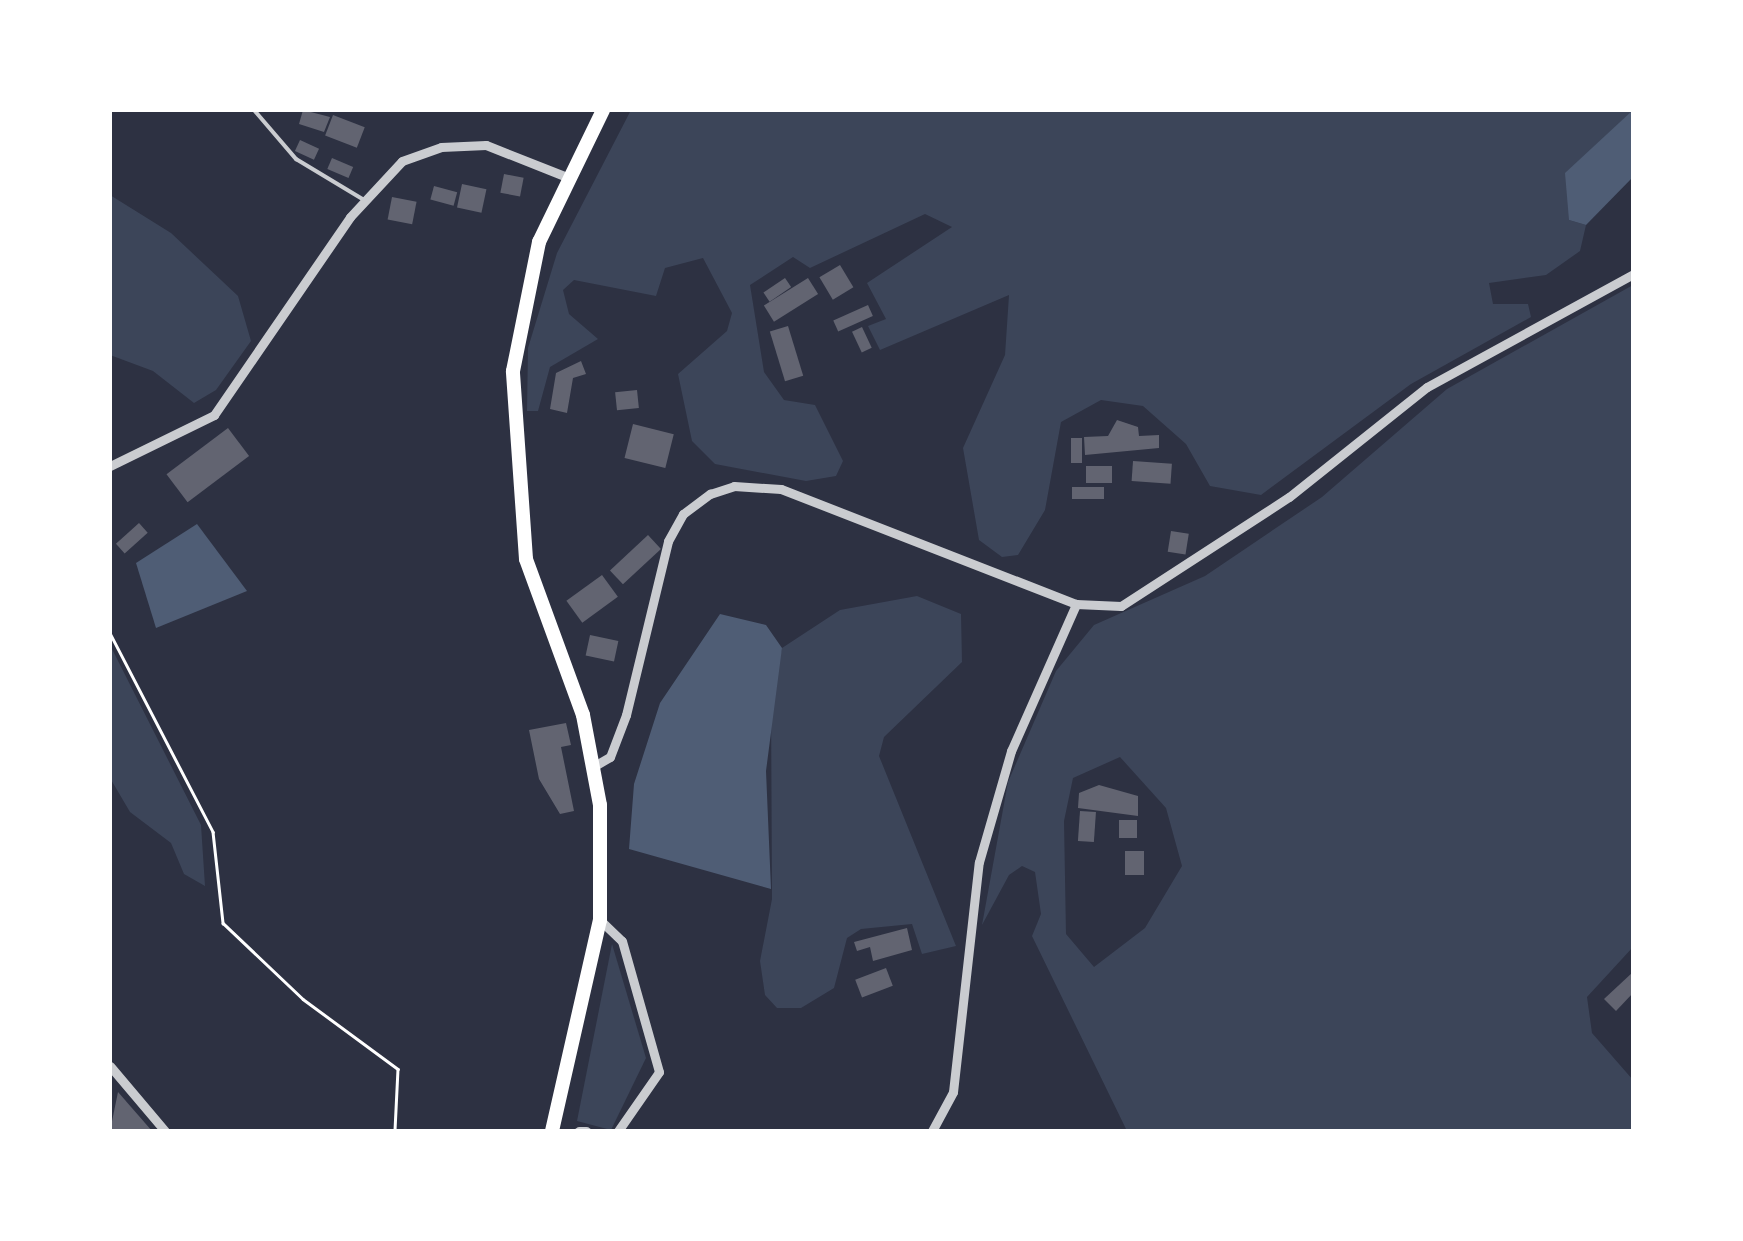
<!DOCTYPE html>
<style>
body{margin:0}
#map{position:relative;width:1743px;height:1241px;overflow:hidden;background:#2d3142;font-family:"Work Sans",sans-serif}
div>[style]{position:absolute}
.green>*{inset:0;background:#3c4559}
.water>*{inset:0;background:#4f5d75}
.building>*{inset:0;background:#626471;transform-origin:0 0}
.path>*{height:2.5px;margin:-1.25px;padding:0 1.25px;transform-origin:1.25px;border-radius:1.25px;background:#fff}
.service>*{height:4px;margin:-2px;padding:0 2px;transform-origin:2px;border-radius:2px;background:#caccd0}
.minor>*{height:9px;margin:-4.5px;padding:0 4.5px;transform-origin:4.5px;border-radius:4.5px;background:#caccd0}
.trunk>*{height:14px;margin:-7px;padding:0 7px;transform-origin:7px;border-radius:7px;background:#fff}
span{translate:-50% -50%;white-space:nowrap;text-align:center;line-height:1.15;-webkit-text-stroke:8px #fff;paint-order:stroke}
.frame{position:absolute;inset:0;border:112px solid #fff;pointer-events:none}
</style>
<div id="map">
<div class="green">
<i style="clip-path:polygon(631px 110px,1632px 110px,1569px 220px,1586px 225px,1580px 251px,1546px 275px,1489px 283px,1493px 304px,1528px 304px,1531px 317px,1411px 384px,1261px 495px,1210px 486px,1186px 444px,1143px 406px,1101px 400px,1061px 422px,1045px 510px,1018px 555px,1002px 557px,979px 540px,963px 448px,1005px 355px,1009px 295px,880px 350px,868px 326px,886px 319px,867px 283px,952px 227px,925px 214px,810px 268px,793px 257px,750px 285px,764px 372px,784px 400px,815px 405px,843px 461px,836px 476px,806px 481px,715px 464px,692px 441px,678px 374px,727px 331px,732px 313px,703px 258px,665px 268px,656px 296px,574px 280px,563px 290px,569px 314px,598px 339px,550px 367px,538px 411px,527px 411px,528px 348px,557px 253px)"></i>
<i style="clip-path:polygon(110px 195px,171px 233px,238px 296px,251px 341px,216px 390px,194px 403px,153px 371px,110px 355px)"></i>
<i style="clip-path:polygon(evenodd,1633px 285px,1633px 947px,1587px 997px,1592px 1033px,1633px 1080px,1633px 1131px,1127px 1131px,1032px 936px,1041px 914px,1035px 872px,1022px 866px,1009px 875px,982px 925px,1008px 782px,1056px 671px,1094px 625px,1205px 576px,1322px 497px,1447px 389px,1633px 285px,1120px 757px,1166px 808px,1182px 866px,1145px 928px,1094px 967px,1066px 934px,1064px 821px,1073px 778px,1120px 757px)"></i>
<i style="clip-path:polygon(917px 596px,961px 614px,962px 662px,884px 737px,879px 756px,956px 946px,922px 954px,912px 924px,861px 929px,847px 938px,834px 988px,801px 1008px,777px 1008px,765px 995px,760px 961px,772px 899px,771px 701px,782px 648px,840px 610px)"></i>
<i style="clip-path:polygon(110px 645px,201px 825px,205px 886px,184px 874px,171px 843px,130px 812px,110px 778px)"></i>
<i style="clip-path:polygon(612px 944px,646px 1058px,611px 1130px,577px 1121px)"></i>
</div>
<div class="water">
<i style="clip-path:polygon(1633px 110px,1633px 177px,1586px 225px,1569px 220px,1565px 173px)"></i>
<i style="clip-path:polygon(197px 524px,247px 591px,156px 628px,136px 563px)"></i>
<i style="clip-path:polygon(720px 614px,766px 625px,782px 648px,766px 771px,771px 889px,629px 849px,634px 784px,660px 703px)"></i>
</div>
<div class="building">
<i style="clip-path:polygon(303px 110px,330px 117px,324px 132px,299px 124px)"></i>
<i style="left:333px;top:115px;width:34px;height:22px;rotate:21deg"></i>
<i style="left:300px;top:140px;width:21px;height:12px;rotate:25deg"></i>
<i style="left:332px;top:158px;width:23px;height:12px;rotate:23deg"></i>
<i style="left:504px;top:174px;width:20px;height:19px;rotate:11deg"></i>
<i style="left:462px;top:184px;width:25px;height:24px;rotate:12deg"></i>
<i style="left:434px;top:186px;width:24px;height:14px;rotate:15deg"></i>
<i style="left:392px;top:197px;width:25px;height:23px;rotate:11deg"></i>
<i style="left:840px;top:265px;width:26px;height:24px;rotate:59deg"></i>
<i style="left:785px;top:278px;width:11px;height:26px;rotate:56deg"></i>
<i style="left:808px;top:278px;width:19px;height:52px;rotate:58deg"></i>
<i style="left:868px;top:305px;width:12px;height:38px;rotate:66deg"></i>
<i style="left:788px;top:326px;width:52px;height:19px;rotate:73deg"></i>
<i style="left:862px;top:327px;width:23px;height:11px;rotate:65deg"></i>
<i style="clip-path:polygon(581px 361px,586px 374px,573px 378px,567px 413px,550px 409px,556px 373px)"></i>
<i style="left:637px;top:390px;width:18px;height:22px;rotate:84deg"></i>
<i style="clip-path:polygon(1117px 420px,1138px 427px,1139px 436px,1159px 435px,1159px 448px,1085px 455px,1084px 437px,1108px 436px)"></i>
<i style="left:633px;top:424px;width:42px;height:35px;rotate:14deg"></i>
<i style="left:228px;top:428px;width:35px;height:77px;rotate:53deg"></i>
<i style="left:1071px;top:438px;width:11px;height:25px"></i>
<i style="left:1133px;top:461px;width:39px;height:20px;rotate:4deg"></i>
<i style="left:1086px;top:466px;width:26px;height:17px"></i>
<i style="left:1072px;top:487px;width:32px;height:12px"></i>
<i style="left:139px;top:523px;width:13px;height:31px;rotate:48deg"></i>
<i style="left:1171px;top:531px;width:18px;height:21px;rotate:9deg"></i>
<i style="left:648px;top:535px;width:19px;height:52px;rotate:47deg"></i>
<i style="left:602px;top:575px;width:27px;height:44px;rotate:54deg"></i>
<i style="left:590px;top:635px;width:29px;height:21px;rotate:12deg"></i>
<i style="clip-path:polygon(566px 723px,571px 745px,561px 747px,574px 811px,560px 814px,539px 779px,529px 730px)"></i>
<i style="clip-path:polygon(1099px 785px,1138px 796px,1138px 816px,1078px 808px,1079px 793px)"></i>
<i style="left:1080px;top:811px;width:16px;height:30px;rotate:4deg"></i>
<i style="left:1119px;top:820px;width:18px;height:18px"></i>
<i style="left:1125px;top:851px;width:19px;height:24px"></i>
<i style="clip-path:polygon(907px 928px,912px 950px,873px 961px,870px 947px,857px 951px,854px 942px)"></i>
<i style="left:886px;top:968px;width:19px;height:33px;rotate:69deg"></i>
<i style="clip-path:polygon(1633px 972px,1633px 993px,1616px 1011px,1604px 999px)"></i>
<i style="clip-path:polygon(118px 1092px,152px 1131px,110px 1131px)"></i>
</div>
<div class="path">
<i style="left:110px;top:633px;width:224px;rotate:62.6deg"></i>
<i style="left:213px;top:832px;width:92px;rotate:83.7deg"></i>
<i style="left:223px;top:923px;width:110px;rotate:43.5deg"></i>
<i style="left:303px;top:999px;width:118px;rotate:36.4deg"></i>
<i style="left:398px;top:1069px;width:62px;rotate:92.8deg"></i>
</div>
<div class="service">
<i style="left:254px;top:110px;width:65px;rotate:49.4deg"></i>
<i style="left:296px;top:159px;width:79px;rotate:31.1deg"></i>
</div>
<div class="minor">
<i style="left:110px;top:466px;width:116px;rotate:-26.1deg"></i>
<i style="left:214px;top:415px;width:240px;rotate:-55.5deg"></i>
<i style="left:350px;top:217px;width:76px;rotate:-47.1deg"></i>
<i style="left:402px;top:161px;width:41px;rotate:-19.7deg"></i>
<i style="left:441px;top:147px;width:45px;rotate:-2.5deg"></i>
<i style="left:486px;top:145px;width:87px;rotate:21.6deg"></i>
<i style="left:596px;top:765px;width:16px;rotate:-30deg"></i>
<i style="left:610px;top:757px;width:45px;rotate:-69.1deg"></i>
<i style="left:626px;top:715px;width:179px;rotate:-76.4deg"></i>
<i style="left:668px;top:541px;width:31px;rotate:-61deg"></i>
<i style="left:683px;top:514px;width:34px;rotate:-37deg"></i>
<i style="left:710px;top:494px;width:25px;rotate:-18deg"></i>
<i style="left:734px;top:486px;width:47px;rotate:3.7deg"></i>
<i style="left:781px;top:489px;width:317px;rotate:21.3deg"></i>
<i style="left:1076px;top:604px;width:45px;rotate:2.5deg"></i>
<i style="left:1121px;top:606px;width:200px;rotate:-33deg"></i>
<i style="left:1289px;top:497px;width:176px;rotate:-38.6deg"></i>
<i style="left:1427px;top:387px;width:235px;rotate:-28.7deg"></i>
<i style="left:600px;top:920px;width:30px;rotate:44deg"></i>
<i style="left:622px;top:941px;width:136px;rotate:74.2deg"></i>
<i style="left:659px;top:1072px;width:72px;rotate:124.8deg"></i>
<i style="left:110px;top:1066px;width:85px;rotate:49.8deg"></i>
<i style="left:579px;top:1131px;width:7px"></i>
<i style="left:932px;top:1131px;width:44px;rotate:-61.7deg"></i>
<i style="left:953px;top:1092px;width:231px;rotate:-83.6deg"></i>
<i style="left:979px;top:862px;width:116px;rotate:-73.9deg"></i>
<i style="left:1011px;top:751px;width:161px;rotate:-66.1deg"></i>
</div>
<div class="trunk">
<i style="left:552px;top:1131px;width:216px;rotate:-77.2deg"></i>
<i style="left:600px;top:920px;width:115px;rotate:-90deg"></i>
<i style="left:600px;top:805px;width:92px;rotate:-100.7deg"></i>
<i style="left:583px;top:715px;width:166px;rotate:-110.1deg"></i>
<i style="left:526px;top:559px;width:188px;rotate:-94deg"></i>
<i style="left:513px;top:371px;width:132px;rotate:-78.6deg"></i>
<i style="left:539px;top:242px;width:147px;rotate:-64.1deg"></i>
</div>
<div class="frame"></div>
</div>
